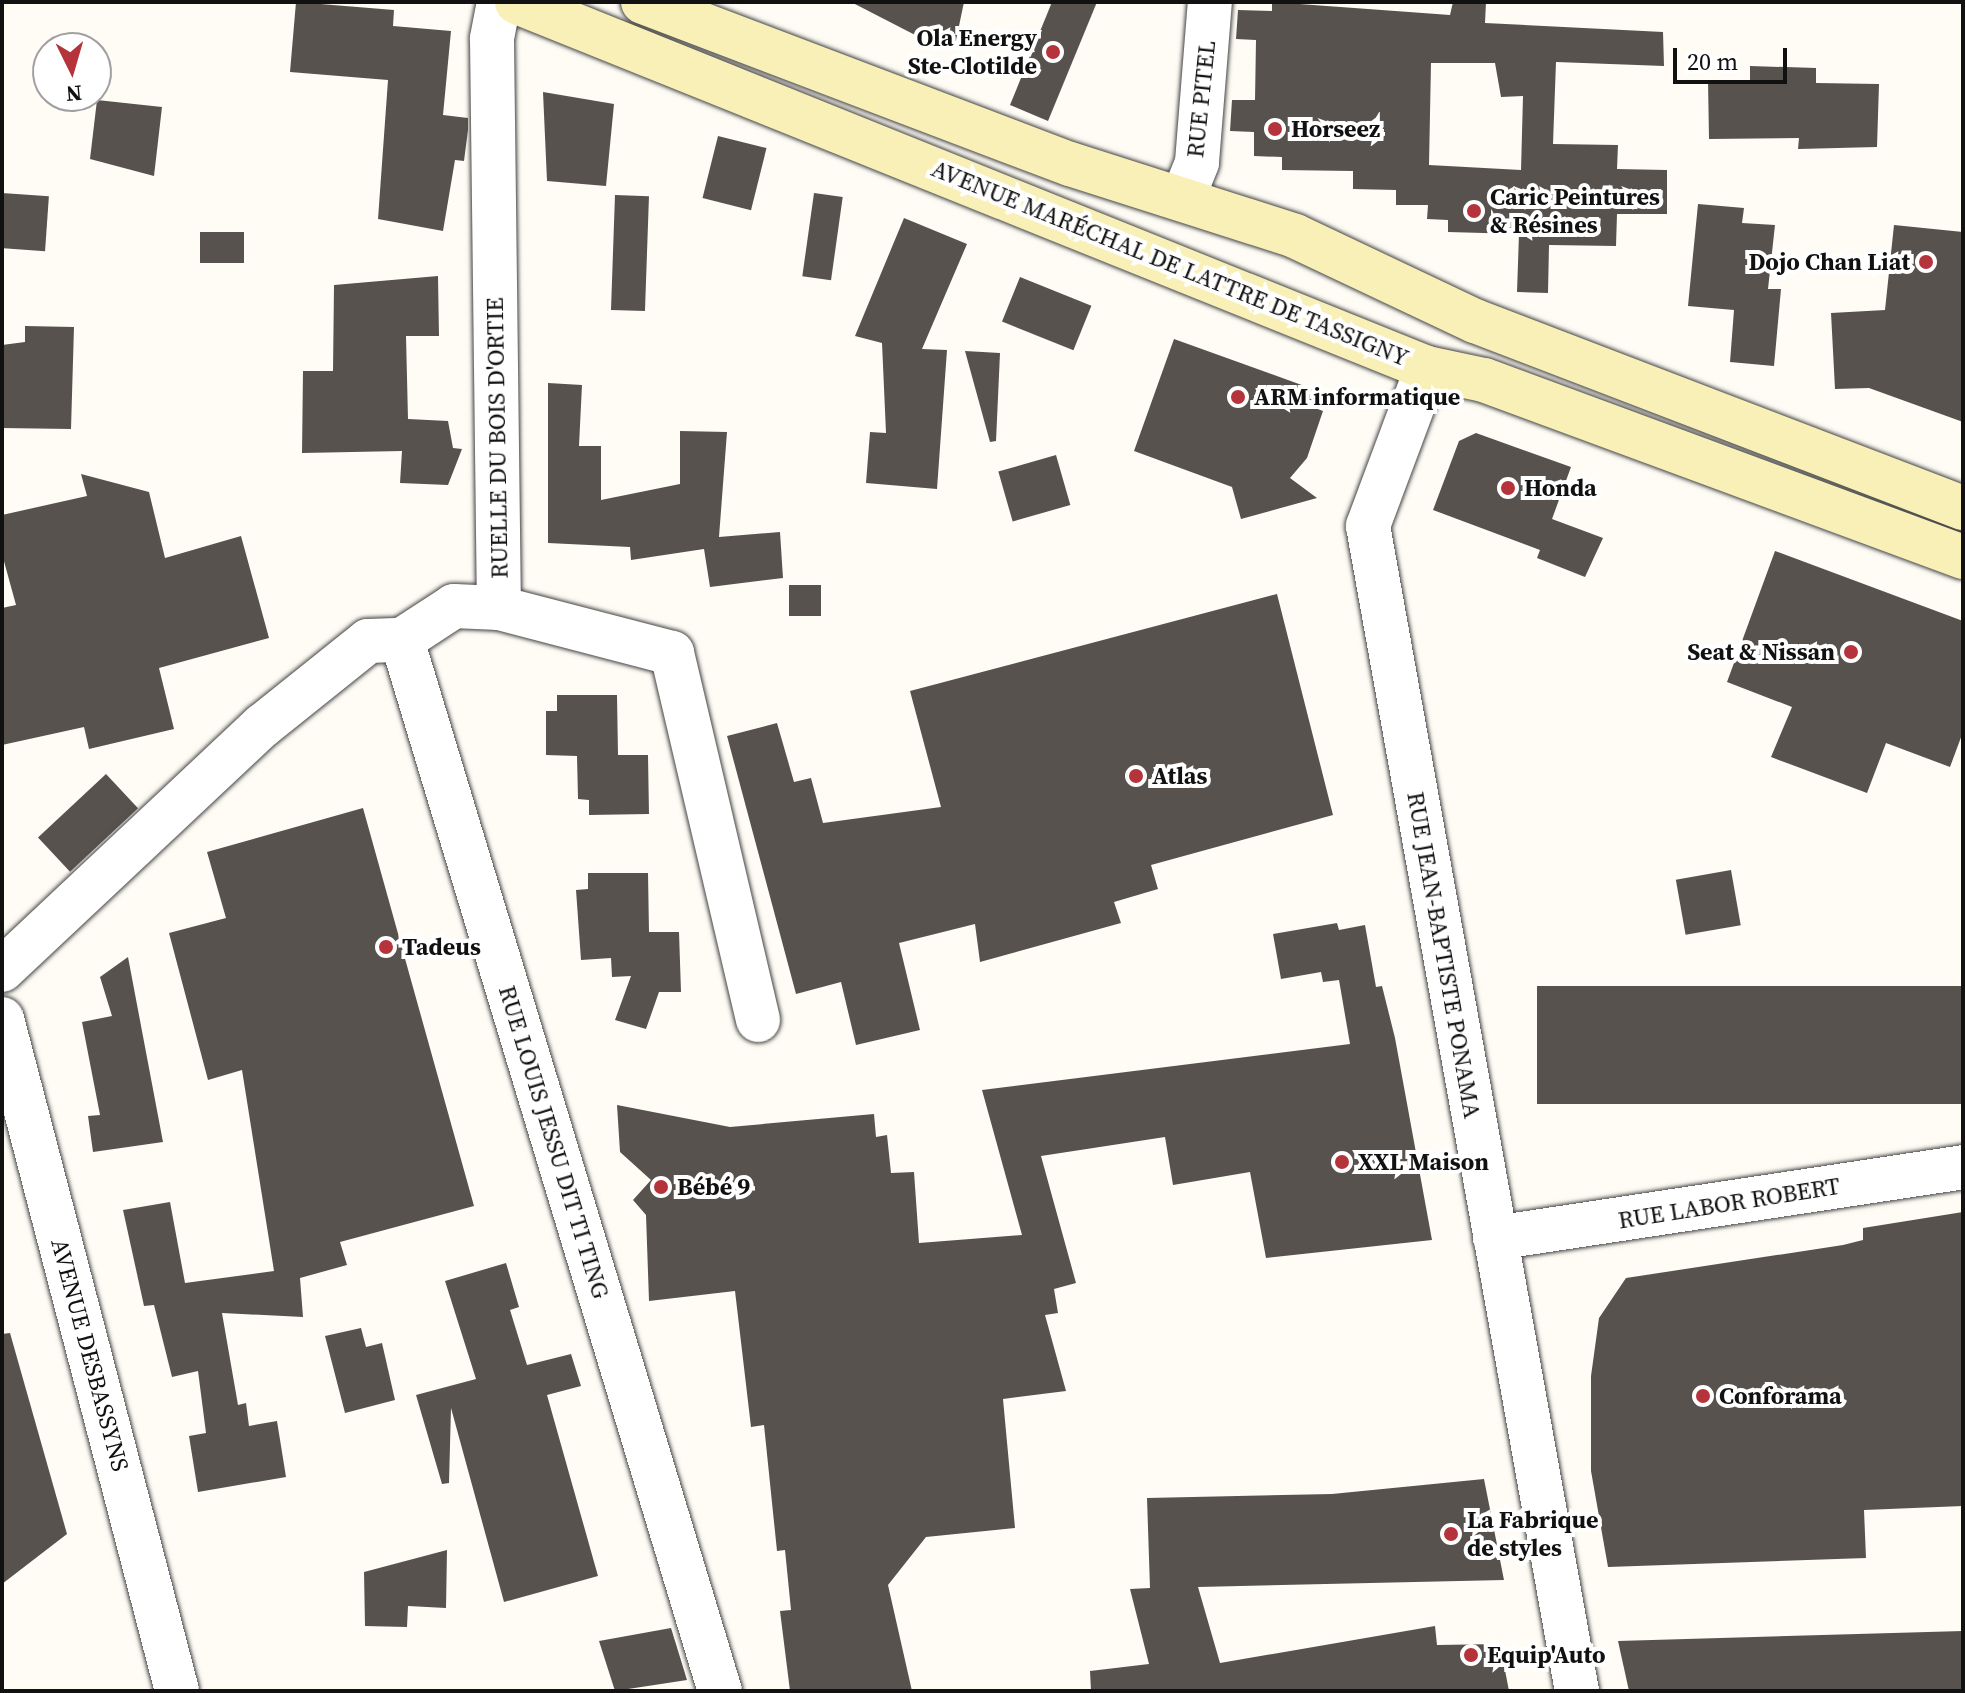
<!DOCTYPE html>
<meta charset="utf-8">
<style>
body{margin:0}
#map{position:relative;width:1965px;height:1693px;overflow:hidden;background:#fefcf5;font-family:"Source Serif 4",serif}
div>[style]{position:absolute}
.building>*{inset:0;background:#58524e;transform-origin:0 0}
.roads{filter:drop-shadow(0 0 2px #444) drop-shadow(0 0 2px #444)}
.street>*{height:44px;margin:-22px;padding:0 22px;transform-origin:22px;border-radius:22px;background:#fff}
.secondary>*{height:44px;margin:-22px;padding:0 22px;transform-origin:22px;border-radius:22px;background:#f8f0b7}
.dots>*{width:22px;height:22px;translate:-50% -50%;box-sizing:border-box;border:4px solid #fff;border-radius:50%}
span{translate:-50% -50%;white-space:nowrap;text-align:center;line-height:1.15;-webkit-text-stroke:8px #fff;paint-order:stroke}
.poi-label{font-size:24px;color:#111;font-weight:700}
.right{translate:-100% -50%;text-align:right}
.left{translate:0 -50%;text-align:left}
.street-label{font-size:24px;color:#111}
.frame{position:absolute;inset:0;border:4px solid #111;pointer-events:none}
.north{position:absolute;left:32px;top:32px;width:80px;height:80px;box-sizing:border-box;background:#fff;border:2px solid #a0a0a0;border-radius:50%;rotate:175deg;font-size:22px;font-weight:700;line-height:32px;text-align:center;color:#111}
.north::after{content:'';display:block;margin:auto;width:28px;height:36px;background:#b5343c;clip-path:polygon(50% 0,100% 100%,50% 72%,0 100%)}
.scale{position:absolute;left:1673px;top:48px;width:114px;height:36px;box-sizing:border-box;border:4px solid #111;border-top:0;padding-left:10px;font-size:24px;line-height:28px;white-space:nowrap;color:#111;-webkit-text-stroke:6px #fff;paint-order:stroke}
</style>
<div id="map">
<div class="building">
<i style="clip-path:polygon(296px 2px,394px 10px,393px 26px,451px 31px,443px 115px,468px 118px,468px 130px,464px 161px,455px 160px,443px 231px,378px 219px,388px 80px,290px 72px)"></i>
<i style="clip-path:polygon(851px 2px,964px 2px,955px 45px,919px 37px)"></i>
<i style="clip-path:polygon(1052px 2px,1097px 2px,1048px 121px,1010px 105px)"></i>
<i style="clip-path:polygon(evenodd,1272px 2px,1450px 15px,1453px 2px,1486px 2px,1485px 23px,1663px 32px,1664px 66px,1556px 62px,1553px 144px,1618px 145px,1617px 169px,1667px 170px,1667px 214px,1617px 214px,1616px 246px,1549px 245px,1548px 293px,1517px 292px,1519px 234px,1448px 232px,1448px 220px,1427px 219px,1428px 205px,1396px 205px,1396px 190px,1353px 189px,1353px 171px,1282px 170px,1282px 157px,1254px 156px,1254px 132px,1230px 131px,1232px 100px,1255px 100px,1256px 40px,1236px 39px,1238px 10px,1272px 11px,1272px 2px,1431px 63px,1495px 63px,1501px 97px,1523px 96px,1521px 170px,1429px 165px,1431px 63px)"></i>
<i style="clip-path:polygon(1750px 66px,1816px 68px,1816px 83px,1879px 84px,1877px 147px,1798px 149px,1799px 138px,1709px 139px,1708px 81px,1750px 80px)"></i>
<i style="clip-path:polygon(543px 92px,614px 104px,606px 186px,547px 181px)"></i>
<i style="clip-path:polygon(97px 100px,162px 107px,154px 176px,90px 159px)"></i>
<i style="left:718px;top:136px;width:50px;height:64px;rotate:14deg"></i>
<i style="left:2px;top:193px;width:47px;height:55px;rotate:4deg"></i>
<i style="left:814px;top:193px;width:29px;height:84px;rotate:8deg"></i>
<i style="left:615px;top:195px;width:34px;height:115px;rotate:2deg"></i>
<i style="clip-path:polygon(1698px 204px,1744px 208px,1742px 223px,1775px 225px,1768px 289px,1781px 289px,1774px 366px,1730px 362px,1734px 310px,1688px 306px)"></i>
<i style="clip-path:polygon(904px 218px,967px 244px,922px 349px,947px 350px,937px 489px,866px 483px,870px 432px,886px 433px,882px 343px,855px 336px)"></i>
<i style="clip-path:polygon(1894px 225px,1963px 232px,1963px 422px,1869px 388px,1835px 389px,1831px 313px,1885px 310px)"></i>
<i style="left:200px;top:232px;width:44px;height:31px"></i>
<i style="clip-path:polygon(438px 276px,439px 336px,406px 336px,408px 419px,448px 421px,453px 448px,462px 449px,448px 485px,400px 483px,402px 451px,302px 453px,303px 371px,333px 371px,334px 285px)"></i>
<i style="left:1020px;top:277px;width:77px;height:48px;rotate:22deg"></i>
<i style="clip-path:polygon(25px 326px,74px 327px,71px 429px,2px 428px,2px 345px,25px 342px)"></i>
<i style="clip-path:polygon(1174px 339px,1321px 392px,1315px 408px,1323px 411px,1307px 458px,1290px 478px,1317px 498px,1241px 519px,1232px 487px,1134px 451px)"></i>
<i style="clip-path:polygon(965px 351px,1000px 353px,996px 441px,990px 442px)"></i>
<i style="clip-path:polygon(548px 383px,582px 385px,579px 446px,601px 446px,601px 500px,680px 484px,680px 431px,727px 432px,719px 537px,780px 532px,783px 578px,710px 587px,704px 549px,631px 560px,630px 547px,548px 543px)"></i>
<i style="clip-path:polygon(1476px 433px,1571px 467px,1552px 519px,1603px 538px,1585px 577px,1537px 558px,1540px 550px,1433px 510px,1459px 441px)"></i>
<i style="left:1056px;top:455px;width:52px;height:60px;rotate:74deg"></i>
<i style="clip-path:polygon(81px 474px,149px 492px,165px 558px,241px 536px,269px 638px,159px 668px,174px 729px,89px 749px,84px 727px,2px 745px,2px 608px,16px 605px,2px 554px,2px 515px,87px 496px)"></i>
<i style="clip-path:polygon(1775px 551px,1963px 621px,1963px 732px,1950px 767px,1886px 743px,1867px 793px,1771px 757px,1792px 707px,1727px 682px)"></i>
<i style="left:821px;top:585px;width:31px;height:32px;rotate:90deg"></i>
<i style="clip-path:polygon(1277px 594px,1333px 815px,1151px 865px,1158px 889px,1114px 902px,1121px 923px,980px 962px,975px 924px,899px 943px,920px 1030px,856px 1045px,841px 982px,796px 994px,727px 736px,777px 723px,794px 782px,811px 778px,823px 823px,941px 807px,910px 691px)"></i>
<i style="clip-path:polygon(557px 695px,617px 695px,618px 755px,648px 755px,649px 814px,589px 815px,589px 800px,578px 799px,577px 756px,546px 755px,546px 711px,557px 711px)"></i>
<i style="left:106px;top:774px;width:47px;height:93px;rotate:47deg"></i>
<i style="clip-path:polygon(363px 808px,474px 1206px,340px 1242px,347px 1265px,300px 1278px,303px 1317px,222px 1313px,238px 1405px,246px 1403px,249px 1426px,277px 1421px,286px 1477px,198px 1492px,189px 1436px,206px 1433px,198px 1371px,172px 1377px,154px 1305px,144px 1306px,123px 1210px,170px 1202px,185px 1283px,274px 1271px,242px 1070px,208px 1080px,169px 933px,226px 918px,207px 852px)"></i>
<i style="left:1731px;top:870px;width:56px;height:56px;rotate:80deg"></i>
<i style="clip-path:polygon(588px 873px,648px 873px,649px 932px,679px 932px,681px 992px,659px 992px,646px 1029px,615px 1020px,631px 976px,612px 977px,611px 958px,581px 960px,576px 890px,588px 889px)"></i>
<i style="clip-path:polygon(1337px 923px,1339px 930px,1365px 925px,1376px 987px,1382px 986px,1395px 1038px,1432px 1240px,1266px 1258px,1250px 1172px,1173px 1185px,1165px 1137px,1041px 1156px,1076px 1283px,1054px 1289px,1058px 1313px,1045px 1315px,1066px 1391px,1003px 1399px,1015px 1528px,926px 1537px,888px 1585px,912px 1691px,790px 1691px,780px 1611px,791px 1610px,785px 1550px,777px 1551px,764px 1425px,751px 1427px,735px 1291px,649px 1301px,646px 1215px,633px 1200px,651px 1180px,620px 1152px,617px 1105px,730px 1127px,874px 1114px,876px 1137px,887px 1135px,891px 1173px,914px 1172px,919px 1243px,1022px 1235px,982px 1090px,1350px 1044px,1339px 980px,1323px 982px,1321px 972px,1281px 979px,1273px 934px)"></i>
<i style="clip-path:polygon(128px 957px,163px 1142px,93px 1152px,88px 1116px,100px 1115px,82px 1022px,112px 1016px,100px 977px)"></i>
<i style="left:1963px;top:986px;width:118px;height:426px;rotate:90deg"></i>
<i style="clip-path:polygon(1963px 1212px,1963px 1506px,1864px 1510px,1866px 1558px,1608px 1567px,1591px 1471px,1591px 1376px,1599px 1318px,1626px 1278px,1843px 1245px,1863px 1240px,1863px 1228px)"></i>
<i style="clip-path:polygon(506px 1263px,519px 1307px,510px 1310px,527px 1365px,571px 1354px,581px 1386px,547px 1395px,598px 1576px,504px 1602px,451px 1408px,449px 1483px,442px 1484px,416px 1395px,476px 1379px,445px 1281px)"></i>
<i style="clip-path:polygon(361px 1328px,366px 1347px,382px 1343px,395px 1400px,345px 1413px,325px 1336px)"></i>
<i style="clip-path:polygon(10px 1333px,67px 1534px,2px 1584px,2px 1334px)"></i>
<i style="clip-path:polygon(1484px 1479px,1504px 1580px,1198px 1587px,1220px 1663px,1435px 1626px,1437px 1645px,1500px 1644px,1509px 1691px,1091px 1691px,1090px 1671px,1149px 1664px,1130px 1589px,1150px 1588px,1147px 1498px,1332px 1494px)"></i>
<i style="clip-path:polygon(447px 1550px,446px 1608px,408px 1606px,407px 1627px,365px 1626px,364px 1572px)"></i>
<i style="clip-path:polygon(671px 1628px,687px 1680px,615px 1691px,599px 1641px)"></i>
<i style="clip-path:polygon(1963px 1631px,1963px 1691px,1629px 1691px,1618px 1641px)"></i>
</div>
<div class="roads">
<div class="street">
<i style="left:499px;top:2px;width:38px;rotate:101deg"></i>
<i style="left:492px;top:39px;width:569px;rotate:89.3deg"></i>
<i style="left:1184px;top:195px;width:35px;rotate:-68deg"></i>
<i style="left:1197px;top:162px;width:161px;rotate:-85.4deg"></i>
<i style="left:1427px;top:368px;width:169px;rotate:110.5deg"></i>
<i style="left:1368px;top:526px;width:1184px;rotate:79.83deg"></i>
<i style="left:402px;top:640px;width:62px;rotate:-33.2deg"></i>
<i style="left:454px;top:606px;width:45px;rotate:2.5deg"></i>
<i style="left:499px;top:608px;width:179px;rotate:14.6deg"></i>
<i style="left:672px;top:653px;width:377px;rotate:76.8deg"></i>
<i style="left:2px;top:970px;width:357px;rotate:-43.2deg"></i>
<i style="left:262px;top:726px;width:136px;rotate:-38.7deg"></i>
<i style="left:368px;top:641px;width:34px;rotate:-2deg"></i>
<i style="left:402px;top:640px;width:1098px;rotate:73.17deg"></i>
<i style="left:2px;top:1019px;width:694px;rotate:75.4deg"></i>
<i style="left:1495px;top:1238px;width:473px;rotate:-8.6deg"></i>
</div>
<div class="secondary">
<i style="left:517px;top:2px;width:981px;rotate:21.91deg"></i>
<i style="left:1427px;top:368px;width:58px;rotate:11.9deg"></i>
<i style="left:1484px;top:380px;width:511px;rotate:20.28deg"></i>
<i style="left:643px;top:2px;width:457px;rotate:20.8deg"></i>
<i style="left:1070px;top:164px;width:236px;rotate:17.7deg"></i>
<i style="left:1295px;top:236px;width:199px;rotate:25.3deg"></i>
<i style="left:1475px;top:321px;width:523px;rotate:20.97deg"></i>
</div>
</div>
<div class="dots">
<i style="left:1053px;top:52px;background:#b5343c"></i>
<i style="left:1275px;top:129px;background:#b5343c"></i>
<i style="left:1474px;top:211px;background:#b5343c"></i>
<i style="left:1926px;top:262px;background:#b5343c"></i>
<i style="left:1238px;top:397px;background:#b5343c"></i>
<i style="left:1508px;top:488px;background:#b5343c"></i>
<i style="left:1851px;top:652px;background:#b5343c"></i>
<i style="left:1136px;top:776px;background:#b5343c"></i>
<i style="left:386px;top:947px;background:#b5343c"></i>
<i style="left:1342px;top:1162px;background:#b5343c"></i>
<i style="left:661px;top:1187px;background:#b5343c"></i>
<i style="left:1703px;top:1396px;background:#b5343c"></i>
<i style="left:1451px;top:1534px;background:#b5343c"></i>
<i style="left:1471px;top:1655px;background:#b5343c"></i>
</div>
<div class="poi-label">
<span class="right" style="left:1037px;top:52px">Ola Energy<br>Ste-Clotilde</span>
<span class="left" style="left:1291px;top:129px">Horseez</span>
<span class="left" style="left:1490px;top:211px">Caric Peintures<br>&amp; Résines</span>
<span class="right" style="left:1910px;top:262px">Dojo Chan Liat</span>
<span class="left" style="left:1254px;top:397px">ARM informatique</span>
<span class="left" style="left:1524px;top:488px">Honda</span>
<span class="right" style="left:1835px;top:652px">Seat &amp; Nissan</span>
<span class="left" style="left:1152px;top:776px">Atlas</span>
<span class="left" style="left:402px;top:947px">Tadeus</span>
<span class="left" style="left:1358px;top:1162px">XXL Maison</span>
<span class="left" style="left:677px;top:1187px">Bébé 9</span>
<span class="left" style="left:1719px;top:1396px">Conforama</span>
<span class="left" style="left:1467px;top:1534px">La Fabrique<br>de styles</span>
<span class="left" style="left:1487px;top:1655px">Equip'Auto</span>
</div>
<div class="street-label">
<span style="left:1201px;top:99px;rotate:-84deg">RUE PITEL</span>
<span style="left:1170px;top:263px;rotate:22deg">AVENUE MARÉCHAL DE LATTRE DE TASSIGNY</span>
<span style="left:497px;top:438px;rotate:-91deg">RUELLE DU BOIS D'ORTIE</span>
<span style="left:1444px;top:955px;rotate:80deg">RUE JEAN-BAPTISTE PONAMA</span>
<span style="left:554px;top:1142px;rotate:73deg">RUE LOUIS JESSU DIT TI TING</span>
<span style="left:1729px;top:1203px;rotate:-9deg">RUE LABOR ROBERT</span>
<span style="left:90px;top:1355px;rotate:75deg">AVENUE DESBASSYNS</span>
</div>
<div class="frame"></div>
<div class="north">N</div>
<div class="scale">20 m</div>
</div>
